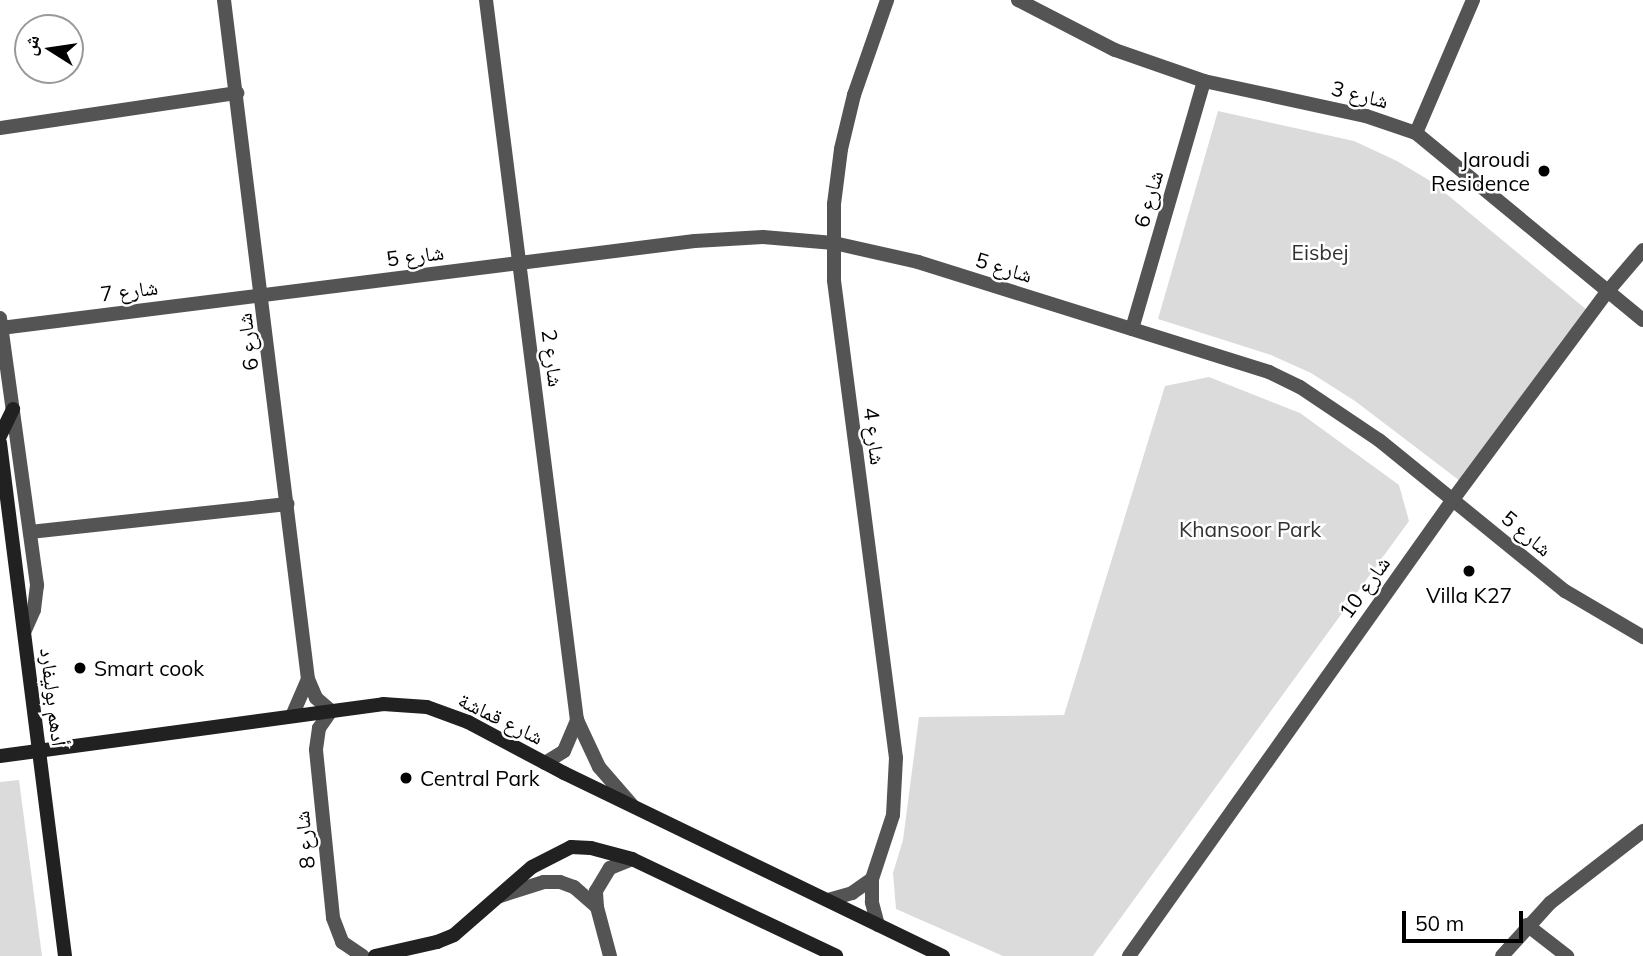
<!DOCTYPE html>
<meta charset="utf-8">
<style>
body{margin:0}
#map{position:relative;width:1643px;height:956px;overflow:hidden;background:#fff;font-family:Mulish,"Noto Naskh Arabic",sans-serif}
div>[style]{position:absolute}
.green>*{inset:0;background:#dbdbdb}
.street>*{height:14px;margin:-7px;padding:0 7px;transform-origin:7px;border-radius:7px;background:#545454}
.secondary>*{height:14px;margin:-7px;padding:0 7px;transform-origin:7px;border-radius:7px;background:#212121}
.dots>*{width:19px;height:19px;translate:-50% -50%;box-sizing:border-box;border:4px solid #fff;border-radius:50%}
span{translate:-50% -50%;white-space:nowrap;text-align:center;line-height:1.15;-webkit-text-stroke:5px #fff;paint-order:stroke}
.street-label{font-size:21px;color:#000}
.poi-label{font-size:21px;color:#000}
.right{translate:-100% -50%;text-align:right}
.left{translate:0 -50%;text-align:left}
.park-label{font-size:21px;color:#323232}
.north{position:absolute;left:14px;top:14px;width:70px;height:70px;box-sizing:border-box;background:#fff;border:2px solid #999;border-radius:50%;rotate:282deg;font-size:19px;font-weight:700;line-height:28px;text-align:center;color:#000}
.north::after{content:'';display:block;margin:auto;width:24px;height:32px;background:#000;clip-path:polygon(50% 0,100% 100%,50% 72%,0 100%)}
.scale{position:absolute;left:1402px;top:911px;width:121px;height:32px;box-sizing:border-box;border:4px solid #000;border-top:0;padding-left:9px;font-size:21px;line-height:24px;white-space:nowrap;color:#000;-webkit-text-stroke:5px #fff;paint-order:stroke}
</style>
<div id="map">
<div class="green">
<i style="clip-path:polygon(1218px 111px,1354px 141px,1397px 161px,1432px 182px,1593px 315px,1464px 484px,1355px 401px,1311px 373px,1271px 355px,1158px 319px)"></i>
<i style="clip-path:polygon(1209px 377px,1300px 413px,1399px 485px,1409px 521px,1093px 956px,1003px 956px,896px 909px,893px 873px,903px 840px,919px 717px,1064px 715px,1165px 386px)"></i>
<i style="clip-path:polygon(19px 780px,42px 956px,0 956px,0 782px)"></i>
</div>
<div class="street">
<i style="left:224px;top:0;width:684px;rotate:82.95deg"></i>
<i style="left:308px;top:679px;width:21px;rotate:67deg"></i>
<i style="left:316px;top:698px;width:20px;rotate:41deg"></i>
<i style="left:331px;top:711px;width:21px;rotate:125deg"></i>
<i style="left:319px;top:728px;width:22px;rotate:98deg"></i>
<i style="left:316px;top:750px;width:169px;rotate:84.2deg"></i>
<i style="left:333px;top:918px;width:26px;rotate:69deg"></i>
<i style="left:342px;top:942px;width:25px;rotate:34deg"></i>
<i style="left:486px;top:0;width:726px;rotate:82.8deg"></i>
<i style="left:577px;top:720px;width:52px;rotate:64.9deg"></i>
<i style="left:599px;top:767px;width:50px;rotate:49deg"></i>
<i style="left:1018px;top:0;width:109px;rotate:27.3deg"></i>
<i style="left:1115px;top:50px;width:94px;rotate:19.2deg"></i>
<i style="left:1204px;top:81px;width:166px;rotate:12.2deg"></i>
<i style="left:1366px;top:116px;width:53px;rotate:18.8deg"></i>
<i style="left:1416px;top:133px;width:294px;rotate:39.5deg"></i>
<i style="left:0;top:128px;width:240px;rotate:-8.4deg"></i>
<i style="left:1416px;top:133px;width:145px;rotate:-66.8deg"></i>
<i style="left:0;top:318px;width:270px;rotate:82.1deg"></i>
<i style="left:37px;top:585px;width:25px;rotate:97deg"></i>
<i style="left:34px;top:610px;width:22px;rotate:114deg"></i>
<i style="left:1px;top:328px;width:699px;rotate:-7.15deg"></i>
<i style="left:695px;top:241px;width:68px;rotate:-3.4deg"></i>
<i style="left:763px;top:237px;width:71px;rotate:4.8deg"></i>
<i style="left:834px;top:243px;width:86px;rotate:12.7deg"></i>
<i style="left:918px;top:262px;width:368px;rotate:17.4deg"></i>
<i style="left:1269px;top:372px;width:34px;rotate:26deg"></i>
<i style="left:1300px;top:387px;width:95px;rotate:33.9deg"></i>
<i style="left:1379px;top:440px;width:240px;rotate:39.1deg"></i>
<i style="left:1565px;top:591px;width:91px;rotate:30.5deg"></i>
<i style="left:1132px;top:329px;width:258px;rotate:-73.8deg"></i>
<i style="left:30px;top:532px;width:259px;rotate:-6.2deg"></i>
<i style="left:292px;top:716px;width:40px;rotate:-66.6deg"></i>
<i style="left:545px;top:763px;width:22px;rotate:-32deg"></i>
<i style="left:564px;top:751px;width:34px;rotate:-67deg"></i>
<i style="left:500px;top:896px;width:46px;rotate:-17.7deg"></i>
<i style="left:544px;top:882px;width:16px"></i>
<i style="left:560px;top:882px;width:15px;rotate:20deg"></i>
<i style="left:574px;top:887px;width:30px;rotate:41deg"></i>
<i style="left:828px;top:900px;width:25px;rotate:-16deg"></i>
<i style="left:852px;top:893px;width:24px;rotate:-35deg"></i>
<i style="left:878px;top:925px;width:24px;rotate:-105deg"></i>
<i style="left:872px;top:902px;width:23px;rotate:-90deg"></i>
<i style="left:872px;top:879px;width:67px;rotate:-71.8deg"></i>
<i style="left:893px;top:815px;width:57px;rotate:-87deg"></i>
<i style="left:896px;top:758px;width:482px;rotate:-97.4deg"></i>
<i style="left:834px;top:280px;width:76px;rotate:-90deg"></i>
<i style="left:834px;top:204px;width:55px;rotate:-82.7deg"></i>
<i style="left:841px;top:149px;width:56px;rotate:-76.5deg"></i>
<i style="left:854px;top:95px;width:101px;rotate:-70.8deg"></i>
<i style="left:1527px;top:925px;width:51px;rotate:37.8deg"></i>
<i style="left:610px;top:956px;width:51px;rotate:-104.9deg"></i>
<i style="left:597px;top:907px;width:16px;rotate:-94deg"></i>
<i style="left:596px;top:891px;width:27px;rotate:-59deg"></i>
<i style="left:610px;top:868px;width:24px;rotate:-22deg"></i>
<i style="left:1129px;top:956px;width:562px;rotate:-54.64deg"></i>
<i style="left:1454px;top:498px;width:258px;rotate:-53.4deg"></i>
<i style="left:1608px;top:291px;width:54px;rotate:-49.5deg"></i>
<i style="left:1502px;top:956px;width:72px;rotate:-47.8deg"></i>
<i style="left:1550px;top:903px;width:118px;rotate:-37.7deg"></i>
</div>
<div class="secondary">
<i style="left:0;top:436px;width:30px;rotate:-64deg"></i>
<i style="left:0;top:443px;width:517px;rotate:82.78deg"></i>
<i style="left:0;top:756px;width:387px;rotate:-7.7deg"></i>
<i style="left:383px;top:704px;width:44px;rotate:3.9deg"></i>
<i style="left:427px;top:707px;width:44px;rotate:20.1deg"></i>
<i style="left:468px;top:722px;width:109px;rotate:28deg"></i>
<i style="left:564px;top:773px;width:421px;rotate:25.8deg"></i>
<i style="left:375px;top:956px;width:64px;rotate:-12.7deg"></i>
<i style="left:437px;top:942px;width:18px;rotate:-22deg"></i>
<i style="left:454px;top:935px;width:103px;rotate:-41.1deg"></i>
<i style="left:532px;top:867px;width:44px;rotate:-27.1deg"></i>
<i style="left:571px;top:847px;width:20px;rotate:3deg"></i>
<i style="left:591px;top:848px;width:42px;rotate:15deg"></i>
<i style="left:632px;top:859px;width:226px;rotate:25.4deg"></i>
</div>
<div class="dots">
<i style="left:1544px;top:171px;background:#000"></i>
<i style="left:1469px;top:571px;background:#000"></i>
<i style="left:80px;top:668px;background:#000"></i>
<i style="left:406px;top:778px;background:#000"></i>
</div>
<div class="street-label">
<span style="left:1360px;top:94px;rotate:14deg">شارع 3</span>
<span style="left:1148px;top:199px;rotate:-74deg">شارع 6</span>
<span style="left:415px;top:255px;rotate:-7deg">شارع 5</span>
<span style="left:1004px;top:267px;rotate:17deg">شارع 5</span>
<span style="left:129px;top:290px;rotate:-7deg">شارع 7</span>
<span style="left:247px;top:342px;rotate:-97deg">شارع 6</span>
<span style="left:553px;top:358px;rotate:83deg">شارع 2</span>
<span style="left:875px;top:436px;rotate:83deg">شارع 4</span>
<span style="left:1527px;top:533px;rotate:40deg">شارع 5</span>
<span style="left:1364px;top:587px;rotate:-54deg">شارع 10</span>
<span style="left:54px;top:697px;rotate:83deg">أدهم بوليفارد</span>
<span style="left:501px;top:718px;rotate:26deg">شارع قماشة</span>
<span style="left:304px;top:840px;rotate:-96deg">شارع 8</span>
</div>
<div class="poi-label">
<span class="right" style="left:1530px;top:171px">Jaroudi<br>Residence</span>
<span style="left:1469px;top:595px">Villa K27</span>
<span class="left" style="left:94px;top:668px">Smart cook</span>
<span class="left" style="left:420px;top:778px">Central Park</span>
</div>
<div class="park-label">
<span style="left:1320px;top:252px">Eisbej</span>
<span style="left:1250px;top:529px">Khansoor Park</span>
</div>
<div class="north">ش</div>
<div class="scale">50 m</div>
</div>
